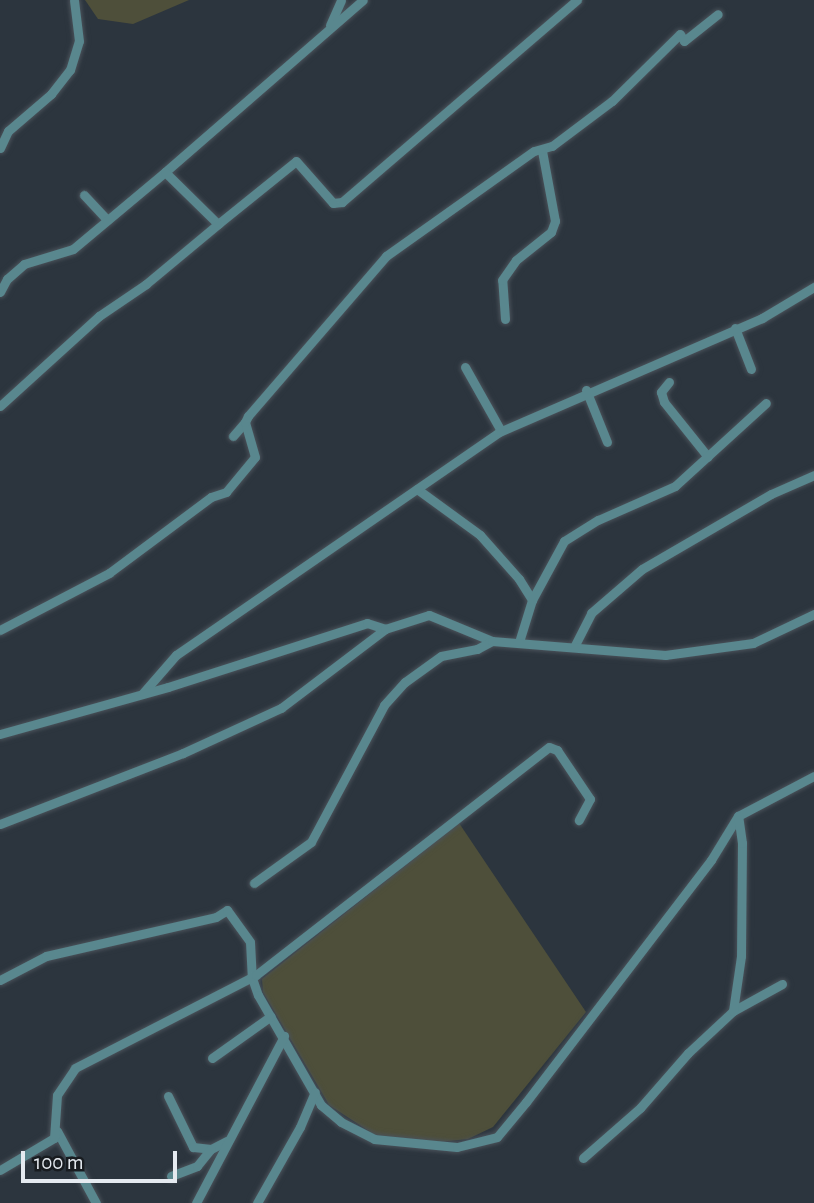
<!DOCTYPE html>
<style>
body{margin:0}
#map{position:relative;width:814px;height:1203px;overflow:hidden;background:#2c353e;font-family:"Alegreya Sans",sans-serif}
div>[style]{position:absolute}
.green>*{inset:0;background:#4e4f3a}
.roads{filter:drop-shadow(0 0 2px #4a525a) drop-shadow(0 0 2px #4a525a)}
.street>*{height:9px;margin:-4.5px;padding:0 4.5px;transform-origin:4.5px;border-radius:4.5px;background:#59878e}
span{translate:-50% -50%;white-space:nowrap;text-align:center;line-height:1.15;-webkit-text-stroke:6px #181c20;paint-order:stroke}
.scale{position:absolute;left:21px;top:1151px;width:156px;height:32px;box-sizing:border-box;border:4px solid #e5eaf0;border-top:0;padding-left:9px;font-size:21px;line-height:24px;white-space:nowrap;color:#e5eaf0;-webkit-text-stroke:5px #181c20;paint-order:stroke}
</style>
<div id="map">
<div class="green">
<i style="clip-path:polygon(85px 0,189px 0,133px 24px,98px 19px)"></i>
<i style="clip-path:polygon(459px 823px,586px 1012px,493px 1127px,468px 1139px,439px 1142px,375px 1135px,329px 1105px,263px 992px,262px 979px)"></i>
</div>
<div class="roads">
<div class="street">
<i style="left:330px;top:25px;width:27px;rotate:-66deg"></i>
<i style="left:0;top:148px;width:19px;rotate:-65deg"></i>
<i style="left:8px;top:131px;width:57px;rotate:-40.7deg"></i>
<i style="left:51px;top:94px;width:31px;rotate:-52deg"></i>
<i style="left:70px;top:70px;width:30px;rotate:-73deg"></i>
<i style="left:79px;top:41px;width:41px;rotate:-97deg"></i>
<i style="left:165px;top:172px;width:262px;rotate:-41deg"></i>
<i style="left:84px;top:195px;width:34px;rotate:47deg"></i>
<i style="left:0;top:292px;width:15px;rotate:-62deg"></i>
<i style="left:7px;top:279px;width:23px;rotate:-41deg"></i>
<i style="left:24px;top:264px;width:51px;rotate:-17deg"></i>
<i style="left:73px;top:249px;width:120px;rotate:-39.9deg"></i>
<i style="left:165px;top:172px;width:74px;rotate:44.5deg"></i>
<i style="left:218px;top:224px;width:100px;rotate:-38.9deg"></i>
<i style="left:296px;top:161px;width:56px;rotate:48.6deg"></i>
<i style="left:333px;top:203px;width:9px;rotate:-6deg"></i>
<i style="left:342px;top:202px;width:310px;rotate:-40.7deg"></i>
<i style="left:505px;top:319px;width:39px;rotate:-94deg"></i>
<i style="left:502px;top:280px;width:24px;rotate:-55deg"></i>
<i style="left:516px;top:260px;width:45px;rotate:-38.7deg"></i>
<i style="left:551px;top:232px;width:12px;rotate:-70deg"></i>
<i style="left:555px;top:221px;width:71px;rotate:-100.5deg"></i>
<i style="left:735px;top:328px;width:44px;rotate:68.7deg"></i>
<i style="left:465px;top:367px;width:73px;rotate:60.6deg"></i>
<i style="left:669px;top:382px;width:13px;rotate:129deg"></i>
<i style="left:661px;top:392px;width:10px;rotate:73deg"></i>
<i style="left:664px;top:402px;width:70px;rotate:51.3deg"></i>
<i style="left:586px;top:390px;width:56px;rotate:68deg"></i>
<i style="left:0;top:406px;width:134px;rotate:-42.3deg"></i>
<i style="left:99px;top:316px;width:57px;rotate:-34.2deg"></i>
<i style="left:146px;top:284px;width:94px;rotate:-39.8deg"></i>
<i style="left:233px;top:436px;width:18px;rotate:-49deg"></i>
<i style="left:417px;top:489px;width:78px;rotate:36.1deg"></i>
<i style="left:480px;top:535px;width:59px;rotate:48.4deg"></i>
<i style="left:519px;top:579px;width:25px;rotate:58deg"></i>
<i style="left:532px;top:600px;width:44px;rotate:107.2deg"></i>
<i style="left:532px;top:600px;width:67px;rotate:-61.5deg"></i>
<i style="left:564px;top:541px;width:40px;rotate:-32deg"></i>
<i style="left:598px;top:520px;width:84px;rotate:-23.8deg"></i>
<i style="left:675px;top:486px;width:123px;rotate:-42.4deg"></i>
<i style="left:0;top:630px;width:123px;rotate:-27.6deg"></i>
<i style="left:109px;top:573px;width:127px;rotate:-36.7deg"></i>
<i style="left:211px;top:497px;width:16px;rotate:-18deg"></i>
<i style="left:226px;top:492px;width:45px;rotate:-50.4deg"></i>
<i style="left:255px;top:457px;width:36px;rotate:-106deg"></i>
<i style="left:245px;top:422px;width:7px;rotate:-63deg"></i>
<i style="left:248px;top:416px;width:211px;rotate:-49.2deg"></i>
<i style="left:386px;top:256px;width:181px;rotate:-35.4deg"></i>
<i style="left:534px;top:151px;width:19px;rotate:-16deg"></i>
<i style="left:552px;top:146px;width:75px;rotate:-36.9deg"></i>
<i style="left:612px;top:101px;width:95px;rotate:-44.6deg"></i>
<i style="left:680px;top:34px;width:8px;rotate:60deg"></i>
<i style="left:684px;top:41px;width:43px;rotate:-38.5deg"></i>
<i style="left:575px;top:645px;width:36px;rotate:-63deg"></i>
<i style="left:591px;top:613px;width:67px;rotate:-40.8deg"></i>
<i style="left:642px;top:569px;width:149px;rotate:-30.2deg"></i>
<i style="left:771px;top:494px;width:47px;rotate:-23.8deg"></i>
<i style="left:142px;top:694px;width:52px;rotate:-48.9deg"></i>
<i style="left:176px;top:655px;width:393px;rotate:-34.6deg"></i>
<i style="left:499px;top:432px;width:287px;rotate:-23.4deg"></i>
<i style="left:762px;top:318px;width:61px;rotate:-30.8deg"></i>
<i style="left:0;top:734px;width:174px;rotate:-15.6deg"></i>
<i style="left:168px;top:687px;width:209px;rotate:-17.8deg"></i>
<i style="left:367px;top:623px;width:19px;rotate:18deg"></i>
<i style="left:0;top:824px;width:196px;rotate:-21.2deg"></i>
<i style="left:183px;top:753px;width:108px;rotate:-24.7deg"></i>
<i style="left:281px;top:708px;width:131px;rotate:-37.2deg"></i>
<i style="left:385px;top:629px;width:46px;rotate:-17.7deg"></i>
<i style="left:429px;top:615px;width:68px;rotate:22.4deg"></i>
<i style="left:254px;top:883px;width:70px;rotate:-35.7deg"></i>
<i style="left:311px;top:842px;width:155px;rotate:-61.9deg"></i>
<i style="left:384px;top:705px;width:31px;rotate:-48deg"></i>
<i style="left:405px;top:682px;width:44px;rotate:-35.8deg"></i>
<i style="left:441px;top:656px;width:37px;rotate:-11deg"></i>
<i style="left:477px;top:649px;width:17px;rotate:-28deg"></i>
<i style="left:492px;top:641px;width:174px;rotate:4.6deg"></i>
<i style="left:665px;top:655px;width:89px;rotate:-7.8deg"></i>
<i style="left:753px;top:643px;width:68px;rotate:-25.4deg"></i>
<i style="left:0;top:980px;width:52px;rotate:-27.6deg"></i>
<i style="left:46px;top:956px;width:174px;rotate:-12.9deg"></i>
<i style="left:216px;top:917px;width:13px;rotate:-32deg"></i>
<i style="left:227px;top:910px;width:39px;rotate:54deg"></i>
<i style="left:250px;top:942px;width:36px;rotate:87deg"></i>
<i style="left:252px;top:978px;width:18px;rotate:71deg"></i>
<i style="left:258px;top:995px;width:127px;rotate:60.2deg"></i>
<i style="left:321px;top:1105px;width:26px;rotate:40deg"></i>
<i style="left:341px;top:1122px;width:37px;rotate:27deg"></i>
<i style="left:374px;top:1139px;width:83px;rotate:5.5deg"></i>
<i style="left:457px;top:1147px;width:41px;rotate:-14deg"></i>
<i style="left:497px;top:1137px;width:45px;rotate:-50.4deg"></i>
<i style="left:526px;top:1102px;width:305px;rotate:-52.6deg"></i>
<i style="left:711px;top:860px;width:52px;rotate:-58.5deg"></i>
<i style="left:738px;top:816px;width:86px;rotate:-27.8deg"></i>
<i style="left:733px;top:1011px;width:56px;rotate:-28.9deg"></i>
<i style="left:212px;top:1058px;width:72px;rotate:-35.4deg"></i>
<i style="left:168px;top:1096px;width:57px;rotate:63.9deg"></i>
<i style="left:193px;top:1147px;width:18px;rotate:6deg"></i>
<i style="left:211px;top:1149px;width:18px;rotate:-27deg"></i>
<i style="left:57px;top:1131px;width:82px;rotate:61.6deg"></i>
<i style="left:583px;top:1158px;width:76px;rotate:-41.3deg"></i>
<i style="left:640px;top:1108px;width:73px;rotate:-48.9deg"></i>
<i style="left:688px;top:1053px;width:62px;rotate:-43deg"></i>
<i style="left:733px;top:1011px;width:56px;rotate:-81.7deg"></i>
<i style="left:741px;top:956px;width:113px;rotate:-89.5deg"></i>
<i style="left:742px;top:843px;width:27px;rotate:-98deg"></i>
<i style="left:0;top:1170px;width:63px;rotate:-30.7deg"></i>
<i style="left:54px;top:1138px;width:43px;rotate:-86deg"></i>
<i style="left:57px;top:1095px;width:32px;rotate:-56deg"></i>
<i style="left:75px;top:1068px;width:203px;rotate:-27.2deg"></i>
<i style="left:256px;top:975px;width:371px;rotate:-37.9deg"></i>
<i style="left:549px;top:747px;width:9px;rotate:21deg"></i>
<i style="left:557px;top:750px;width:59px;rotate:56deg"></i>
<i style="left:590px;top:799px;width:24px;rotate:118deg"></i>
<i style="left:171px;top:1176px;width:28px;rotate:-21deg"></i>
<i style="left:197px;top:1166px;width:22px;rotate:-51deg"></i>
<i style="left:196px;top:1203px;width:189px;rotate:-62.2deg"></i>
<i style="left:257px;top:1203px;width:87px;rotate:-60.5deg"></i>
<i style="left:300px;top:1127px;width:38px;rotate:-67deg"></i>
</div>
</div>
<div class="scale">100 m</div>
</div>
